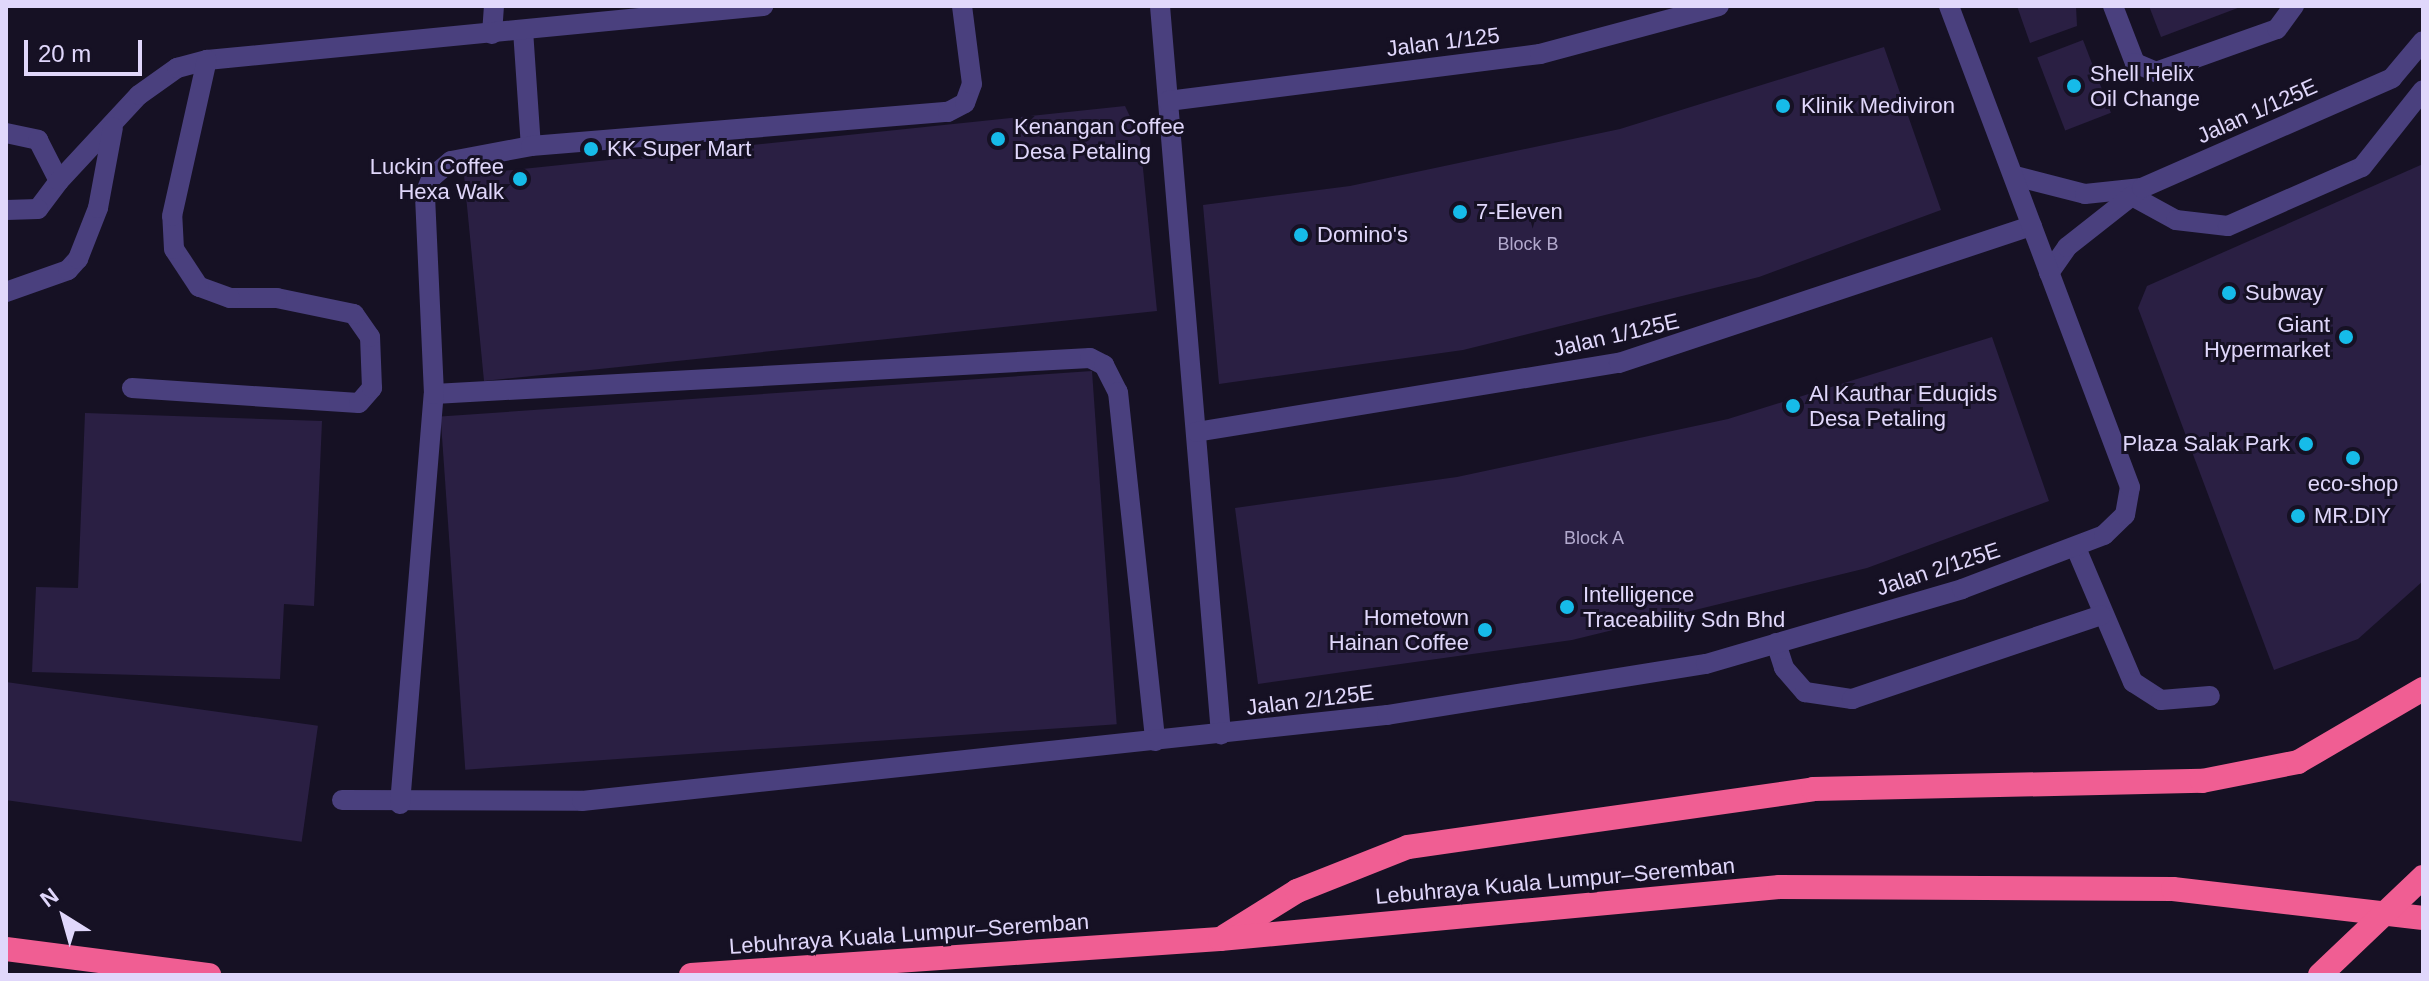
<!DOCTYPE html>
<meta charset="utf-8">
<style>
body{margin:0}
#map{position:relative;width:2429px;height:981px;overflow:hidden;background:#161124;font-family:Helvetica,sans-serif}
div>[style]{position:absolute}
.building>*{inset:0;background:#2a1f43;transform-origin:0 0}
.minor>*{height:20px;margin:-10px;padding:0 10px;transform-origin:10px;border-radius:10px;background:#4a407e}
.highway>*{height:24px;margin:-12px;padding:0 12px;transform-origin:12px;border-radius:12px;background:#f05e93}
.highway-bridge>*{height:24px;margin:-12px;padding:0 12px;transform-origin:12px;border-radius:12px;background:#f05e93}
.dots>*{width:22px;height:22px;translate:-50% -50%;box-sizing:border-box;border:4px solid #161124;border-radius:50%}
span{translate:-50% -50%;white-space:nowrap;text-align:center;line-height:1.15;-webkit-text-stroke:6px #161124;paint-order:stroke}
.number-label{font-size:18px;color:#b2a9cd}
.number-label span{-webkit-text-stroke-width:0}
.street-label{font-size:22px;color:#e0d7fb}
.poi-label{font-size:22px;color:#e0d7fb}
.left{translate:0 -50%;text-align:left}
.right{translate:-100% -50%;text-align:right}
.frame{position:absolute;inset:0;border:8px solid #e0d7fb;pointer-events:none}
.north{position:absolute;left:24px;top:877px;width:80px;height:80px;-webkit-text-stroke:6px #161124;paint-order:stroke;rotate:323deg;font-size:22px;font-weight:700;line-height:32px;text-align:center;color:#e0d7fb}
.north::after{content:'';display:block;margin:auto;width:28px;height:36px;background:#e0d7fb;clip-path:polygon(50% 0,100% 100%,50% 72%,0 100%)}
.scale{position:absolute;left:24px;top:40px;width:118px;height:36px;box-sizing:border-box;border:4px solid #e0d7fb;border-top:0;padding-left:10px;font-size:24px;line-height:28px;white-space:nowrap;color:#e0d7fb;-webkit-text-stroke:6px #161124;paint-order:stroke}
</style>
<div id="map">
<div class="building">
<i style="clip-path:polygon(2017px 6px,2076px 6px,2077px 26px,2030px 43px)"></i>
<i style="clip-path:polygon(2149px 6px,2243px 6px,2161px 37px)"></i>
<i style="left:2083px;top:40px;width:78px;height:49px;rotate:69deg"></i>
<i style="clip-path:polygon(1884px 47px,1941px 210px,1759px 277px,1463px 350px,1219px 384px,1203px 205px,1350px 186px,1620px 129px)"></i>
<i style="clip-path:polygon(1125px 106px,1140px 138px,1157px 311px,484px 381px,464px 175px)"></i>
<i style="clip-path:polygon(2423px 164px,2423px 581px,2358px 639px,2274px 670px,2138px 308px,2147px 286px)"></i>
<i style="clip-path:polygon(1992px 337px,2049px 501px,1867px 568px,1572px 640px,1258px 684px,1235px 508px,1457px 477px,1728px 419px)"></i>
<i style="left:1092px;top:371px;width:354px;height:653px;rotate:86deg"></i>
<i style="clip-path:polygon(85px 413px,322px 421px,314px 606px,284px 604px,280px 679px,32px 672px,36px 587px,78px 588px)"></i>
<i style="left:6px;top:682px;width:315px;height:117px;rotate:8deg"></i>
</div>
<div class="minor">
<i style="left:1160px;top:6px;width:731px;rotate:85.21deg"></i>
<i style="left:2113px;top:6px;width:61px;rotate:68.9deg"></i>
<i style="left:2135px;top:63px;width:23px;rotate:23deg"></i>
<i style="left:2156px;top:72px;width:128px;rotate:-19.6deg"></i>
<i style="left:2277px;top:29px;width:29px;rotate:-54deg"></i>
<i style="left:523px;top:30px;width:116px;rotate:86.1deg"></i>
<i style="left:492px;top:34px;width:28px;rotate:-86deg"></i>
<i style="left:1168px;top:101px;width:375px;rotate:-7.2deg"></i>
<i style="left:1540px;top:54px;width:185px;rotate:-15deg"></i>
<i style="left:6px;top:133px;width:33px;rotate:12deg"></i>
<i style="left:38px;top:140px;width:46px;rotate:62.9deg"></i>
<i style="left:59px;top:181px;width:35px;rotate:127deg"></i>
<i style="left:38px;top:209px;width:32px;rotate:178deg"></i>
<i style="left:2015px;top:176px;width:72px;rotate:14.4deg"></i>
<i style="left:2085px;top:194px;width:57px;rotate:-6deg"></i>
<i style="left:59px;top:181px;width:117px;rotate:-47.1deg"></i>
<i style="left:139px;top:95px;width:47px;rotate:-35.4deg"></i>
<i style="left:177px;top:68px;width:31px;rotate:-15deg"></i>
<i style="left:207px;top:60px;width:559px;rotate:-5.55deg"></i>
<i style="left:2132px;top:196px;width:50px;rotate:28.6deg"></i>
<i style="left:2176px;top:220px;width:52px;rotate:6.6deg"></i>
<i style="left:2228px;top:226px;width:146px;rotate:-23.8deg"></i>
<i style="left:2362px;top:167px;width:98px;rotate:-51.6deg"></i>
<i style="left:2049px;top:273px;width:32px;rotate:-55deg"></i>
<i style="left:2067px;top:247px;width:95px;rotate:-38.2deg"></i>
<i style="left:2142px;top:188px;width:273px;rotate:-23.7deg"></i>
<i style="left:2392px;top:78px;width:48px;rotate:-50deg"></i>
<i style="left:6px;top:292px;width:66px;rotate:-19.5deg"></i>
<i style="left:68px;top:270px;width:15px;rotate:-48deg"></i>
<i style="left:78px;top:259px;width:55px;rotate:-68.6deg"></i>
<i style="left:98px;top:208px;width:82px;rotate:-79.5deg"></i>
<i style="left:132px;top:388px;width:227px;rotate:3.8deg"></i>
<i style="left:359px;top:403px;width:20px;rotate:-49deg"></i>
<i style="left:372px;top:388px;width:51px;rotate:-92.2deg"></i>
<i style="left:370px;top:337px;width:28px;rotate:-125deg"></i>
<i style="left:354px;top:314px;width:79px;rotate:-168.3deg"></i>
<i style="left:277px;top:298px;width:47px;rotate:180deg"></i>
<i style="left:230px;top:298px;width:33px;rotate:-160deg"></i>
<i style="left:199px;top:287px;width:45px;rotate:-123.3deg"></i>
<i style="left:174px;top:249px;width:33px;rotate:-93deg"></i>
<i style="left:172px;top:216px;width:160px;rotate:-77.4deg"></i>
<i style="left:434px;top:394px;width:657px;rotate:-3.14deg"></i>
<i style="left:1090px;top:358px;width:16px;rotate:27deg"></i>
<i style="left:1104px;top:365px;width:30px;rotate:63deg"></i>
<i style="left:1118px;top:392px;width:351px;rotate:83.9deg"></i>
<i style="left:1196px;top:432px;width:429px;rotate:-9.3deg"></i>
<i style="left:1619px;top:363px;width:435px;rotate:-18.4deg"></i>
<i style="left:2076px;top:548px;width:146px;rotate:67deg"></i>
<i style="left:2133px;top:682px;width:33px;rotate:33deg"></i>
<i style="left:2161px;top:700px;width:49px;rotate:-4.7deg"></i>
<i style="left:1776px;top:643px;width:26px;rotate:72deg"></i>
<i style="left:1784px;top:668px;width:32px;rotate:49deg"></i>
<i style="left:1805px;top:692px;width:48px;rotate:8.5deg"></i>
<i style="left:1852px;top:699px;width:263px;rotate:-18.6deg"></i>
<i style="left:342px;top:800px;width:240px;rotate:0.2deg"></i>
<i style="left:582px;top:801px;width:810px;rotate:-6.1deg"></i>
<i style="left:1387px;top:715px;width:323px;rotate:-9.1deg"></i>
<i style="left:1706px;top:664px;width:267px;rotate:-16.3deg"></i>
<i style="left:1962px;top:589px;width:152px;rotate:-20.8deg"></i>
<i style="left:2104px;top:535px;width:29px;rotate:-44deg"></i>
<i style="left:2125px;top:515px;width:28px;rotate:-80deg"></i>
<i style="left:2130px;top:487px;width:514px;rotate:-110.62deg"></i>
<i style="left:400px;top:804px;width:411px;rotate:-85.3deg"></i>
<i style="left:434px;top:394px;width:200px;rotate:-92.6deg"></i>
<i style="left:425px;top:194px;width:18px;rotate:-68deg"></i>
<i style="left:432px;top:177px;width:25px;rotate:-40deg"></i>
<i style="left:451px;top:161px;width:81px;rotate:-10.6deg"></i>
<i style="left:531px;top:146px;width:418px;rotate:-4.7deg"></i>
<i style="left:948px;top:112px;width:19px;rotate:-28deg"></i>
<i style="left:965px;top:103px;width:20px;rotate:-70deg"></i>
<i style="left:972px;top:84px;width:79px;rotate:-97.3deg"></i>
</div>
<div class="highway">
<i style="left:1225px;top:936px;width:85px;rotate:-32deg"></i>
<i style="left:1297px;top:891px;width:119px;rotate:-21.6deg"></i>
<i style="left:1408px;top:847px;width:409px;rotate:-8.1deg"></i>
<i style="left:1813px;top:789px;width:389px;rotate:-1.2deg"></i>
<i style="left:2202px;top:781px;width:98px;rotate:-11.2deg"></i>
<i style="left:2298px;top:762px;width:145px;rotate:-30.3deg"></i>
<i style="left:6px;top:949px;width:205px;rotate:7.3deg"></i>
<i style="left:691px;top:975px;width:530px;rotate:-3.89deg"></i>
<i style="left:1220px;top:939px;width:562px;rotate:-5.31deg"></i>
<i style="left:1780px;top:887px;width:393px;rotate:0.3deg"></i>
<i style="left:2173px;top:889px;width:252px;rotate:6.6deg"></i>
</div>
<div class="highway-bridge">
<i style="left:2320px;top:975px;width:142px;rotate:-43.6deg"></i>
</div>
<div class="dots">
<i style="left:2074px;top:86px;background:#16bbe9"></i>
<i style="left:1783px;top:106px;background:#16bbe9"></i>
<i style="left:998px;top:139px;background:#16bbe9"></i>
<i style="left:591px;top:149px;background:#16bbe9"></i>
<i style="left:520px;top:179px;background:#16bbe9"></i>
<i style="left:1460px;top:212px;background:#16bbe9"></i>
<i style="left:1301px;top:235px;background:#16bbe9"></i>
<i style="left:2229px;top:293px;background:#16bbe9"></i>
<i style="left:2346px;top:337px;background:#16bbe9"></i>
<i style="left:1793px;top:406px;background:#16bbe9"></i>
<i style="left:2306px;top:444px;background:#16bbe9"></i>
<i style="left:2353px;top:458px;background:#16bbe9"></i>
<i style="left:2298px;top:516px;background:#16bbe9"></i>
<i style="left:1567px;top:607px;background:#16bbe9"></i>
<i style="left:1485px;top:630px;background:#16bbe9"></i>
</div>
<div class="number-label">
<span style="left:1528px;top:244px">Block B</span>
<span style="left:1594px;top:538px">Block A</span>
</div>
<div class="street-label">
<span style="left:1443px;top:42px;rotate:-7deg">Jalan 1/125</span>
<span style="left:2257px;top:111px;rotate:-24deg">Jalan 1/125E</span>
<span style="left:1616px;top:335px;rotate:-13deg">Jalan 1/125E</span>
<span style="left:1938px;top:569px;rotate:-18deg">Jalan 2/125E</span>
<span style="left:1310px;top:700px;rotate:-7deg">Jalan 2/125E</span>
<span style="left:1555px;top:881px;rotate:-5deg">Lebuhraya Kuala Lumpur–Seremban</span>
<span style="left:909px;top:934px;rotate:-4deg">Lebuhraya Kuala Lumpur–Seremban</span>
</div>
<div class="poi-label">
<span class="left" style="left:2090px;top:86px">Shell Helix<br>Oil Change</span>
<span class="left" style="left:1801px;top:106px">Klinik Mediviron</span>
<span class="left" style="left:1014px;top:139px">Kenangan Coffee<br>Desa Petaling</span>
<span class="left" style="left:607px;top:149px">KK Super Mart</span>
<span class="right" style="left:504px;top:179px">Luckin Coffee<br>Hexa Walk</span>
<span class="left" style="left:1476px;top:212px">7-Eleven</span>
<span class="left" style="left:1317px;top:235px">Domino's</span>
<span class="left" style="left:2245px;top:293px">Subway</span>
<span class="right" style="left:2330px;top:337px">Giant<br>Hypermarket</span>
<span class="left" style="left:1809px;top:406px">Al Kauthar Eduqids<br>Desa Petaling</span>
<span class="right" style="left:2290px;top:444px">Plaza Salak Park</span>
<span style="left:2353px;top:484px">eco-shop</span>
<span class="left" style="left:2314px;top:516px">MR.DIY</span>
<span class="left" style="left:1583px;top:607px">Intelligence<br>Traceability Sdn Bhd</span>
<span class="right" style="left:1469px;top:630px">Hometown<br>Hainan Coffee</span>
</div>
<div class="frame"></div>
<div class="north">N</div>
<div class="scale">20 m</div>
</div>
